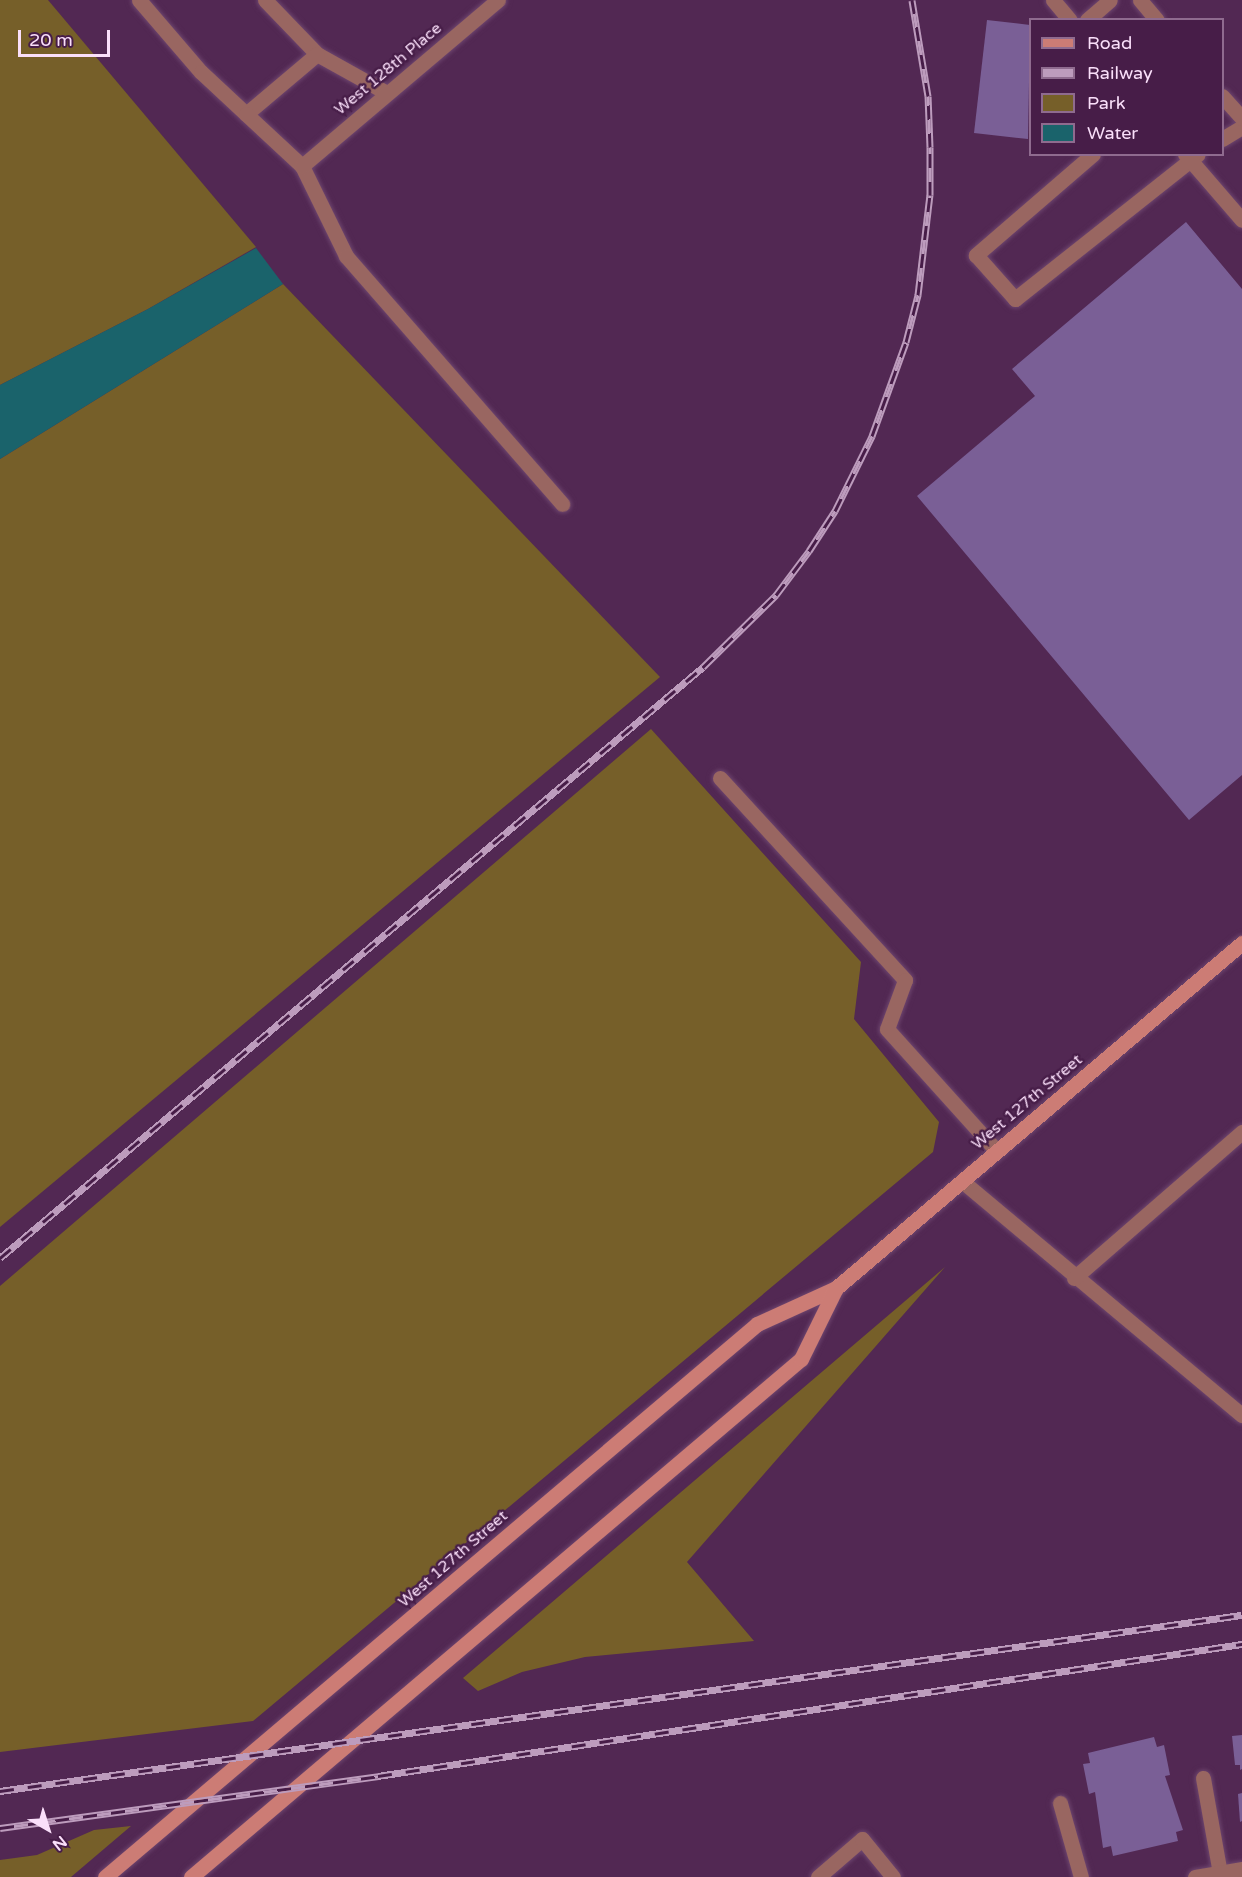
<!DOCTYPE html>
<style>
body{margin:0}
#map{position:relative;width:1242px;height:1877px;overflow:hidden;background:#522853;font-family:"Varela Round",sans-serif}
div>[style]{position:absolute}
.green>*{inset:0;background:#765f29}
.water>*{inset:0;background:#1a636b}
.building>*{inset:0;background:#7a5f96}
.roads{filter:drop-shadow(0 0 2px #6d456e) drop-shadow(0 0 2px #6d456e)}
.service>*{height:15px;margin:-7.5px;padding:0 7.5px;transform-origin:7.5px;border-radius:7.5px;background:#996661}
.minor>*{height:15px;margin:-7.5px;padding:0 7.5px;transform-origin:7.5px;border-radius:7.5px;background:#996661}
.secondary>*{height:15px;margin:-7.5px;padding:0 7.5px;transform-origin:7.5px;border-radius:7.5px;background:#cc7c75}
.rail>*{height:7px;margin-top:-3.5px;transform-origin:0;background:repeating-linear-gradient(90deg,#471d48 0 14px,#bd9cbd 0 28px);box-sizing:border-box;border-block:2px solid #bd9cbd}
span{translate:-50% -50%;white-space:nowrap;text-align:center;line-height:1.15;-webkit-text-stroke:5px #471d48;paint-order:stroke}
.street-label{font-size:16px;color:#fadffa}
.legend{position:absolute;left:1029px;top:18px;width:195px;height:138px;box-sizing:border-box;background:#471d48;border:2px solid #8f6b8f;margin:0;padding:8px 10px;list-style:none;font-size:18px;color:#fadffa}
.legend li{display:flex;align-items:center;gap:12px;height:30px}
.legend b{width:30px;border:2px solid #8f6b8f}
.north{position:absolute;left:18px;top:1799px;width:60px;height:60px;-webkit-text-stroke:4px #471d48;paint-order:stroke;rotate:141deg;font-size:16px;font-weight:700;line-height:24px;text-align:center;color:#fadffa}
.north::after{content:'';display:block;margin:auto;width:21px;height:27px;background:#fadffa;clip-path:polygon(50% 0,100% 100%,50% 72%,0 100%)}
.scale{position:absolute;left:18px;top:30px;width:92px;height:27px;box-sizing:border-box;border:3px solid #fadffa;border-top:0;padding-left:8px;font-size:18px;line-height:21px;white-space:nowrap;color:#fadffa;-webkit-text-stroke:4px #471d48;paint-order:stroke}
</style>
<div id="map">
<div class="green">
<i style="clip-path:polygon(0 0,48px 0,256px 247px,148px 309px,0 385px)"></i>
<i style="clip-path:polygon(283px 284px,660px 677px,0 1227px,0 459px)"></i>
<i style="clip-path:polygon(651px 729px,861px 962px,854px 1019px,939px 1122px,933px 1152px,253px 1721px,0 1752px,0 1286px)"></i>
<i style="clip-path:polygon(945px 1267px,687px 1562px,754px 1641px,585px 1657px,522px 1672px,478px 1691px,463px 1678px)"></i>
<i style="clip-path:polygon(131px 1826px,71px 1877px,0 1877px,0 1860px,37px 1855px,94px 1830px)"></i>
</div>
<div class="water">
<i style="clip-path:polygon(256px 248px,283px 284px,0 459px,0 385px,148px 309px)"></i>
</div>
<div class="building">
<i style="clip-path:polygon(987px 20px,1030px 25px,1028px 139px,974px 133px)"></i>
<i style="clip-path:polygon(1186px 222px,1242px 289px,1242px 775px,1189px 820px,917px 496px,1035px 396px,1012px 369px)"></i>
<i style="clip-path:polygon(1242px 1735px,1242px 1769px,1240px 1770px,1240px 1765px,1235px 1765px,1232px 1736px)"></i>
<i style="clip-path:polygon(1154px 1737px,1157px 1747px,1164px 1745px,1170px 1775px,1165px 1776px,1183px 1830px,1176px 1832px,1178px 1841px,1113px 1856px,1111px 1846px,1103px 1848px,1095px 1792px,1089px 1794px,1083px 1764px,1090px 1763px,1088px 1753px)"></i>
<i style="clip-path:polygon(1242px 1793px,1242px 1821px,1240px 1822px,1238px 1794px)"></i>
</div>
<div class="roads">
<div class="service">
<i style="left:139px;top:0;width:95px;rotate:49.3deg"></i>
<i style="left:201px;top:72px;width:62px;rotate:43deg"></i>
<i style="left:265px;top:0;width:75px;rotate:46.1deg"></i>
<i style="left:1053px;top:0;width:26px;rotate:50deg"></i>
<i style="left:1087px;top:20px;width:30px;rotate:-41deg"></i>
<i style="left:387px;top:93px;width:80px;rotate:-150.9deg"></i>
<i style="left:317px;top:54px;width:93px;rotate:139.8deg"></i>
<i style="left:246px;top:114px;width:76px;rotate:42.9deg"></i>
<i style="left:302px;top:166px;width:100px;rotate:63.9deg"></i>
<i style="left:346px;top:256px;width:329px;rotate:48.9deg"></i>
<i style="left:1222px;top:139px;width:23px;rotate:-31deg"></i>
<i style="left:1093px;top:154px;width:155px;rotate:139.2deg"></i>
<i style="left:976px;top:255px;width:59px;rotate:48.4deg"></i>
<i style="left:1015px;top:299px;width:233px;rotate:-38.4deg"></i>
<i style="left:1185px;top:154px;width:87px;rotate:49.2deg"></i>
<i style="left:720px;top:778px;width:274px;rotate:47.5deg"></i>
<i style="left:905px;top:980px;width:52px;rotate:110.2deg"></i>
<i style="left:887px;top:1029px;width:164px;rotate:48deg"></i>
<i style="left:962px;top:1181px;width:365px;rotate:39.9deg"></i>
<i style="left:1074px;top:1278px;width:223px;rotate:-41deg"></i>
<i style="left:818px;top:1877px;width:58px;rotate:-40.8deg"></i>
<i style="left:862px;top:1839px;width:49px;rotate:50.8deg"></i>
</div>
<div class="minor">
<i style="left:1140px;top:0;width:26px;rotate:50deg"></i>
<i style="left:1222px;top:96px;width:30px;rotate:48deg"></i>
<i style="left:302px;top:166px;width:257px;rotate:-40.3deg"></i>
<i style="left:1203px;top:1778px;width:97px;rotate:79.9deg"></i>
<i style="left:1060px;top:1803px;width:77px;rotate:74.2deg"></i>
<i style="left:1195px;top:1877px;width:48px;rotate:-9.7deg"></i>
</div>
<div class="secondary">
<i style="left:105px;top:1877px;width:855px;rotate:-40.3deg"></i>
<i style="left:757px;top:1324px;width:87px;rotate:-24.5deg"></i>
<i style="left:836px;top:1288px;width:533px;rotate:-40.36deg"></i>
<i style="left:191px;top:1877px;width:800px;rotate:-40.34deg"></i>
<i style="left:801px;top:1359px;width:79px;rotate:-63.8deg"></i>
</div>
</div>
<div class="rail">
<i style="left:0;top:1258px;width:918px;rotate:-40.05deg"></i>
<i style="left:703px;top:667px;width:103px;rotate:-44.6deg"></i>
<i style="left:776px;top:595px;width:55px;rotate:-53.1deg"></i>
<i style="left:809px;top:551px;width:48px;rotate:-57deg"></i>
<i style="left:835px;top:511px;width:84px;rotate:-63.7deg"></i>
<i style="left:872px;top:436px;width:100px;rotate:-70.1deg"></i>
<i style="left:906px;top:342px;width:49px;rotate:-75.7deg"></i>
<i style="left:918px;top:295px;width:101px;rotate:-83.2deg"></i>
<i style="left:930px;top:195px;width:48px;rotate:-90deg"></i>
<i style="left:930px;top:147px;width:51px;rotate:-92.2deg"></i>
<i style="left:928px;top:96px;width:97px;rotate:-99.5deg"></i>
<i style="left:0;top:1791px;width:1254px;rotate:-8.07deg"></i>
<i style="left:0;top:1828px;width:382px;rotate:-7.8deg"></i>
<i style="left:378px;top:1776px;width:874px;rotate:-8.69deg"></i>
</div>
<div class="street-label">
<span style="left:388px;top:69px;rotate:-40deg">West 128th Place</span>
<span style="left:1027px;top:1102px;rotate:-40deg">West 127th Street</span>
<span style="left:453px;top:1559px;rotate:-41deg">West 127th Street</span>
</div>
<ul class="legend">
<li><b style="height:8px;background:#cc7c75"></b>Road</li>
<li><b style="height:8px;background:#bd9cbd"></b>Railway</li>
<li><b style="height:16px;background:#765f29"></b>Park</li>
<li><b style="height:16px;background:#1a636b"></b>Water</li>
</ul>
<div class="north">N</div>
<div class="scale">20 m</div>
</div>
